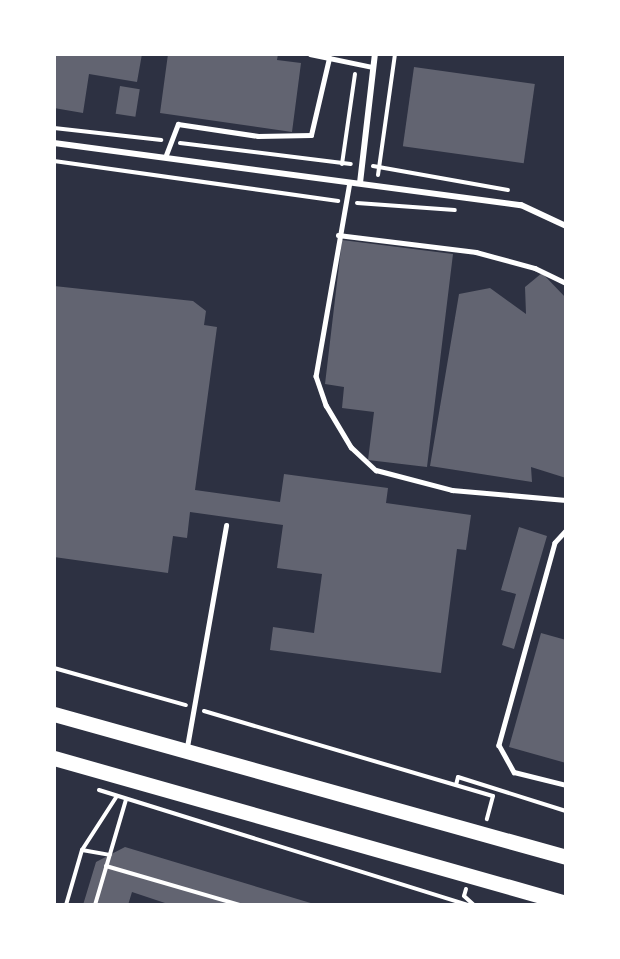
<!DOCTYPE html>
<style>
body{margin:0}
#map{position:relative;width:620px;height:959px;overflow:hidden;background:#2d3142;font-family:"Golos Text",sans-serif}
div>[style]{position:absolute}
.building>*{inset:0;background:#626471;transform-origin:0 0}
.path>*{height:4px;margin:-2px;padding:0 2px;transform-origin:2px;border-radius:2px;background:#fff}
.service>*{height:4.5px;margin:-2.25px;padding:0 2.25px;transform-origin:2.25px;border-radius:2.25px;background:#fff}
.minor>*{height:6px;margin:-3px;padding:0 3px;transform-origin:3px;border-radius:3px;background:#fff}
.primary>*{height:15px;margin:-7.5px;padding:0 7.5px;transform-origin:7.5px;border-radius:7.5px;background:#fff}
span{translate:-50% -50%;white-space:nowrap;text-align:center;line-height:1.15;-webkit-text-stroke:5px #fff;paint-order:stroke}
.frame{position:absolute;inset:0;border:56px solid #fff;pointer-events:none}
</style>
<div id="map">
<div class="building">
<i style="clip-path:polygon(54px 54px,142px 54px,137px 82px,89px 74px,83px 113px,54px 108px)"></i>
<i style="clip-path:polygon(168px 54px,278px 54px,277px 60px,301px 63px,292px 132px,160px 113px)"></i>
<i style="left:414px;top:67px;width:122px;height:80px;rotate:8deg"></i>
<i style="left:120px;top:86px;width:20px;height:28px;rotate:9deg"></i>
<i style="clip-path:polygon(342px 240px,453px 254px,427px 467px,368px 460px,374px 412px,342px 408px,344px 387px,325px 384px)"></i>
<i style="clip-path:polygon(542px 273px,566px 298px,566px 478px,531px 467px,532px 482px,430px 466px,459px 294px,490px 288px,526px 314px,525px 287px)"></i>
<i style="clip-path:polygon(54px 286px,193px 301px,206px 311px,204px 325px,217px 327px,195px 490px,280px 502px,284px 474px,388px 488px,386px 503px,471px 515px,466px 550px,457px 549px,441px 673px,270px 650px,273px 627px,314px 633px,322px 574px,277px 568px,283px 525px,190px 512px,187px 538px,173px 536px,168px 573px,54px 557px)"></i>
<i style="clip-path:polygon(519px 527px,547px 536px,514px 649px,502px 645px,516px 594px,501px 590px)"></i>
<i style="clip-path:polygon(541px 633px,566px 640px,566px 763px,509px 747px)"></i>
<i style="clip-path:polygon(125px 847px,314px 904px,314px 905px,171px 905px,132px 892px,128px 905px,83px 905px,96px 862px)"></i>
</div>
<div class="path">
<i style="left:54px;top:128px;width:108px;rotate:6.4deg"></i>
<i style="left:180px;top:143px;width:172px;rotate:7deg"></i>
<i style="left:54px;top:161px;width:287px;rotate:8deg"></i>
<i style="left:342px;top:164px;width:91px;rotate:-81.8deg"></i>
<i style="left:373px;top:166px;width:137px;rotate:10.1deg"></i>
<i style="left:378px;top:175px;width:122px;rotate:-82deg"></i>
<i style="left:357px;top:203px;width:98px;rotate:4.1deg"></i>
<i style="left:54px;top:668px;width:137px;rotate:15.7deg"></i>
<i style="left:204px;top:711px;width:301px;rotate:16.4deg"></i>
<i style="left:493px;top:796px;width:24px;rotate:105deg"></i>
<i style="left:456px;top:785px;width:8px;rotate:-76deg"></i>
<i style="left:458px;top:777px;width:113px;rotate:17.5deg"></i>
<i style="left:99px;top:790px;width:387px;rotate:17.3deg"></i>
<i style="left:82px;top:850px;width:28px;rotate:10deg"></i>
<i style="left:106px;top:866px;width:140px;rotate:16.2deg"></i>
<i style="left:466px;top:889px;width:7px;rotate:106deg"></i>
<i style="left:464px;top:896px;width:13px;rotate:42deg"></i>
<i style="left:66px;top:905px;width:57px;rotate:-73.8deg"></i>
<i style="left:82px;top:850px;width:64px;rotate:-57.1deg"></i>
<i style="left:95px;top:905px;width:109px;rotate:-73.6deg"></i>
</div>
<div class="service">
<i style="left:310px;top:54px;width:64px;rotate:11.7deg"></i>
<i style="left:166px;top:155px;width:33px;rotate:-69deg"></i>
<i style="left:178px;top:124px;width:81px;rotate:8.5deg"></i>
<i style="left:258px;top:136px;width:53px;rotate:-1.1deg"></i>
<i style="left:311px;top:135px;width:79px;rotate:-76.8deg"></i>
<i style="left:350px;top:182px;width:197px;rotate:99.9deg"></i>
<i style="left:316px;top:376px;width:31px;rotate:71deg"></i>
<i style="left:326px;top:405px;width:49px;rotate:59.2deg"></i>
<i style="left:351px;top:447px;width:34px;rotate:43deg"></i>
<i style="left:376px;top:470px;width:79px;rotate:14.7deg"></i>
<i style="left:452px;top:490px;width:114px;rotate:5deg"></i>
<i style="left:338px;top:235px;width:139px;rotate:7deg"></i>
<i style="left:476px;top:252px;width:61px;rotate:15.2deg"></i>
<i style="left:535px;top:268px;width:34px;rotate:26deg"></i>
<i style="left:566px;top:531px;width:16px;rotate:133deg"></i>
<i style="left:555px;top:543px;width:210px;rotate:105.5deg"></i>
<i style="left:499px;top:745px;width:31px;rotate:61deg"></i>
<i style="left:514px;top:772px;width:54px;rotate:14deg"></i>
<i style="left:187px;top:747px;width:225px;rotate:-80deg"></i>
</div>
<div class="minor">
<i style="left:54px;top:143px;width:471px;rotate:7.6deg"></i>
<i style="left:521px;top:205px;width:50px;rotate:25deg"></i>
<i style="left:360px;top:183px;width:130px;rotate:-83.4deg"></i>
</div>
<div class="primary">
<i style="left:54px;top:714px;width:532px;rotate:15.6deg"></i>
<i style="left:54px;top:758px;width:532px;rotate:15.81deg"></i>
</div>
<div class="frame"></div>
</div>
